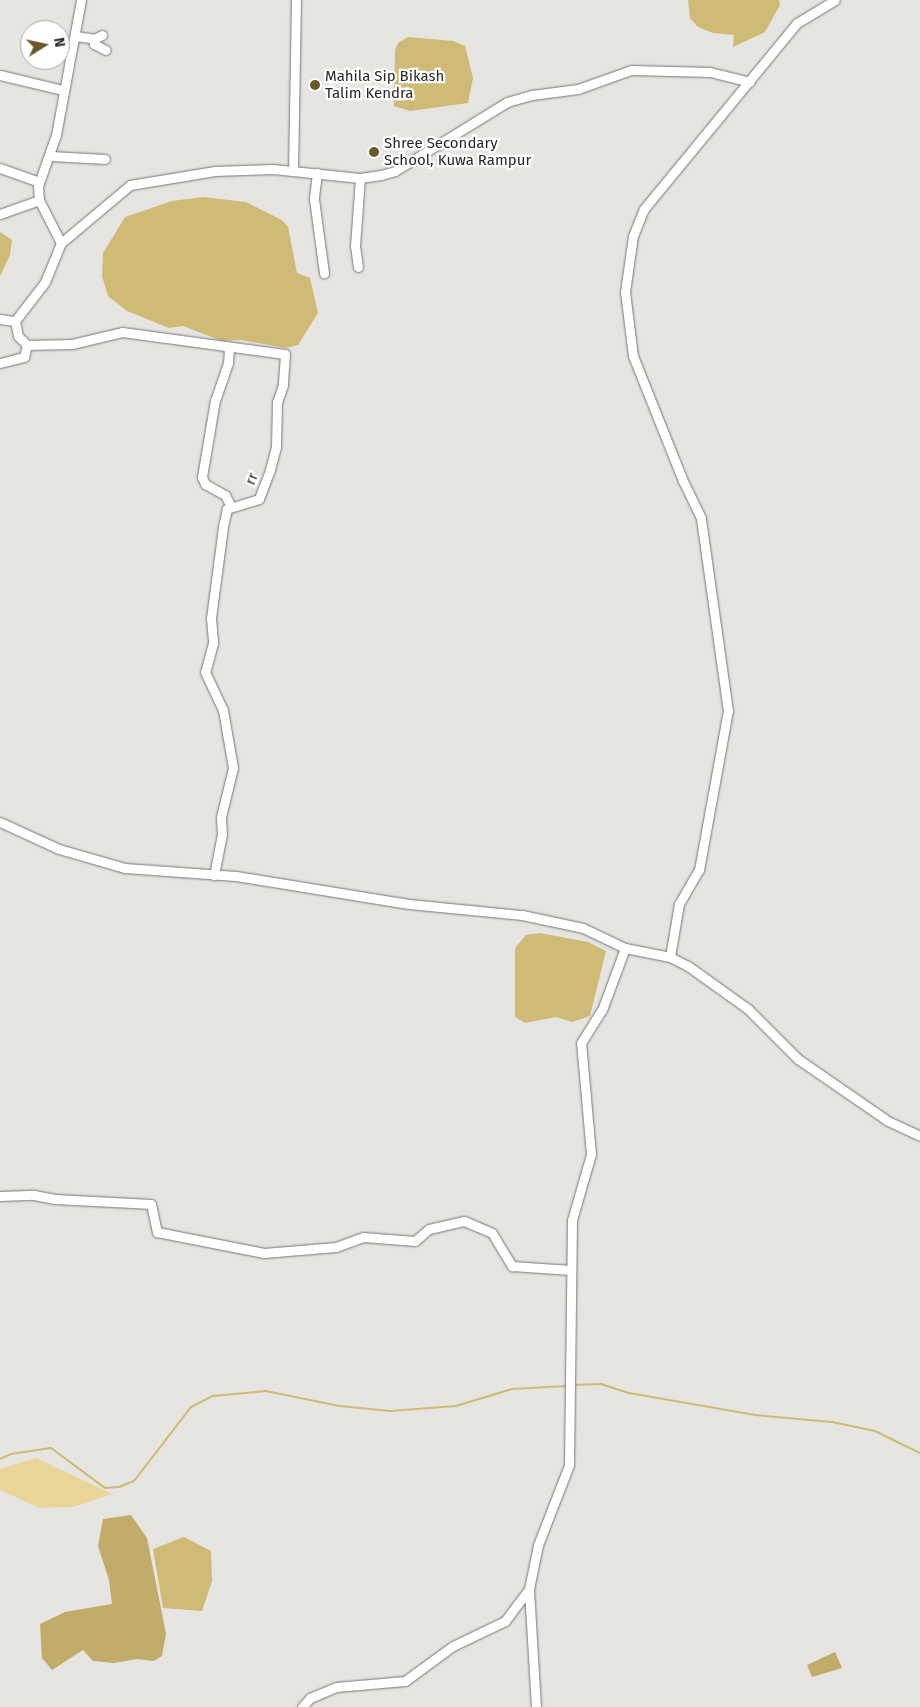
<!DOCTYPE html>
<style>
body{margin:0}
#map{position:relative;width:920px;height:1707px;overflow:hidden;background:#e6e5e1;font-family:"Fira Sans",sans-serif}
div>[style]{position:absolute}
.green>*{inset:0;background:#ead699}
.forest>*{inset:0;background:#c1ac69}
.water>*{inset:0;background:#cfba76}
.stream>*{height:2px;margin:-1px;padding:0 1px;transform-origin:1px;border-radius:1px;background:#cfba76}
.roads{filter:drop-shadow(0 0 1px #777673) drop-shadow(0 0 1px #777673)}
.minor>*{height:9px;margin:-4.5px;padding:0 4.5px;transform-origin:4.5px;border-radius:4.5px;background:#fff}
.dots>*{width:14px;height:14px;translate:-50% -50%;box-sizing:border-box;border:2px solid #fff;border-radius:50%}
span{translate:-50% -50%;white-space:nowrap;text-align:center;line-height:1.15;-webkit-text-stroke:4.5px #fff;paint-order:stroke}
.poi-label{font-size:15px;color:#282826}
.left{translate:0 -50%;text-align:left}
.street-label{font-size:15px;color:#282826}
.north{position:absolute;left:20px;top:20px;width:50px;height:50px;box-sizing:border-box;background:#fff;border:1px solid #a9a9a8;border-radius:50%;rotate:80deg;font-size:14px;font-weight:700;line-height:20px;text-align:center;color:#282826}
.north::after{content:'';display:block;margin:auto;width:18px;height:22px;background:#695927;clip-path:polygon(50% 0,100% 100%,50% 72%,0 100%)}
</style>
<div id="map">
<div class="green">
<i style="clip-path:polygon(36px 1458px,112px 1494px,73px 1507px,40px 1508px,0 1490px,0 1469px)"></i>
</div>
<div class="forest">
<i style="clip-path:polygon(131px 1515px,147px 1538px,166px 1634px,162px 1656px,154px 1661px,137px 1659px,114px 1663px,93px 1661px,83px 1650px,52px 1670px,42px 1658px,40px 1624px,65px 1612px,112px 1604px,109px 1580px,98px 1546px,103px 1519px)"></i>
<i style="clip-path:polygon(835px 1652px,842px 1668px,812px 1677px,807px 1665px)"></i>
</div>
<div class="water">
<i style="clip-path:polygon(688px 0,779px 0,780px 5px,765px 32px,733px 47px,734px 35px,713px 33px,698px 27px,690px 18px)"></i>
<i style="clip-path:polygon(408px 37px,453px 41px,465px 46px,473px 78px,468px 103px,410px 111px,394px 106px,395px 50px,398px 43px)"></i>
<i style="clip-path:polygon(203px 197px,246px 202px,282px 220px,288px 227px,297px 273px,310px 278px,318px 313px,298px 345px,286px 348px,241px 340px,222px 341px,183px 326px,169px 328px,127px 311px,108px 296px,102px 276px,103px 253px,125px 217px,172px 201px)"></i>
<i style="clip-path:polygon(0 232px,12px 240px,10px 255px,0 276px)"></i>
<i style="clip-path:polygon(540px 933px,588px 942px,606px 951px,590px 1016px,572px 1022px,556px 1017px,525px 1023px,515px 1017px,515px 948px,526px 935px)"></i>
<i style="clip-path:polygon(184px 1537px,211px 1551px,212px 1581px,202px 1611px,163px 1608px,153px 1549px)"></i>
</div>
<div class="stream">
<i style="left:574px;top:1385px;width:27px;rotate:-2deg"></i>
<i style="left:601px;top:1384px;width:29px;rotate:18deg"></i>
<i style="left:629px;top:1393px;width:128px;rotate:9.9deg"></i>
<i style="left:755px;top:1415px;width:77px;rotate:5.2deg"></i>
<i style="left:832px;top:1422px;width:44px;rotate:11.8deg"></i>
<i style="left:875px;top:1431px;width:50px;rotate:26.1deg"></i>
<i style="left:0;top:1459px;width:12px;rotate:-24deg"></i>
<i style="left:11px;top:1454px;width:40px;rotate:-8.5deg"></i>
<i style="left:51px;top:1448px;width:67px;rotate:36.5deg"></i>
<i style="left:105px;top:1488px;width:14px;rotate:-4deg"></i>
<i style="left:119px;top:1487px;width:16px;rotate:-22deg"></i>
<i style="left:134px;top:1481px;width:93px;rotate:-52.4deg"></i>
<i style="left:191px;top:1407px;width:25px;rotate:-27deg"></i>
<i style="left:213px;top:1396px;width:53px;rotate:-5.4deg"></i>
<i style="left:266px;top:1391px;width:76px;rotate:11.5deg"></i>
<i style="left:340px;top:1406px;width:50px;rotate:5.7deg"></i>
<i style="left:390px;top:1411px;width:66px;rotate:-4.3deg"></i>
<i style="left:456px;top:1406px;width:59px;rotate:-16.9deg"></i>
<i style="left:512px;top:1389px;width:55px;rotate:-3.1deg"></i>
</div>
<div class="roads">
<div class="minor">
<i style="left:76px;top:36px;width:18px;rotate:9deg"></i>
<i style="left:94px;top:39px;width:9px;rotate:-27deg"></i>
<i style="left:94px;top:39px;width:5px;rotate:90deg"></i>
<i style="left:94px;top:44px;width:13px;rotate:27deg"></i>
<i style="left:0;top:75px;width:65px;rotate:13.4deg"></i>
<i style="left:51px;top:156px;width:54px;rotate:3.2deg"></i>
<i style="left:0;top:168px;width:41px;rotate:19.7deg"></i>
<i style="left:293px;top:171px;width:171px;rotate:-89deg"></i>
<i style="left:317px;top:173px;width:26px;rotate:97deg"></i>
<i style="left:314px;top:199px;width:75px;rotate:82.3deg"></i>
<i style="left:0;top:214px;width:41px;rotate:-19.7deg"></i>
<i style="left:61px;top:243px;width:48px;rotate:-117.1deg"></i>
<i style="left:39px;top:200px;width:14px;rotate:-94deg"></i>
<i style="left:38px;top:186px;width:54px;rotate:-70.6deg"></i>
<i style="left:56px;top:135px;width:137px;rotate:-79.5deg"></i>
<i style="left:358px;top:267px;width:21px;rotate:-98deg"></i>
<i style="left:355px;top:246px;width:68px;rotate:-85.8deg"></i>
<i style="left:0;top:319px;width:15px;rotate:8deg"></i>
<i style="left:15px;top:321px;width:49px;rotate:-52.4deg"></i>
<i style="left:45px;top:282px;width:42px;rotate:-67.7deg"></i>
<i style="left:61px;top:243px;width:90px;rotate:-40deg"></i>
<i style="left:130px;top:185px;width:86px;rotate:-9.4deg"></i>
<i style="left:215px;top:171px;width:58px;rotate:-2deg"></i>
<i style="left:273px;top:169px;width:87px;rotate:5.9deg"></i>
<i style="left:360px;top:178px;width:21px;rotate:-8deg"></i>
<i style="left:381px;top:175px;width:15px;rotate:-16deg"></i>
<i style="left:395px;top:171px;width:132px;rotate:-31.6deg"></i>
<i style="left:507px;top:102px;width:26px;rotate:-16deg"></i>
<i style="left:532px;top:95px;width:46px;rotate:-7.4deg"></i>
<i style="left:578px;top:89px;width:56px;rotate:-19.7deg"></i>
<i style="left:631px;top:70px;width:79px;rotate:1.5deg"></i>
<i style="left:710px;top:72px;width:41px;rotate:14deg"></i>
<i style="left:15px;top:321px;width:15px;rotate:79deg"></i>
<i style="left:18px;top:336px;width:13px;rotate:45deg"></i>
<i style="left:27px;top:345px;width:45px;rotate:-1.3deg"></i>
<i style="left:72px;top:344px;width:51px;rotate:-13.5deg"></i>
<i style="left:122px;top:332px;width:164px;rotate:7.7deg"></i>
<i style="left:285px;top:354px;width:31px;rotate:94deg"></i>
<i style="left:283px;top:385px;width:18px;rotate:109deg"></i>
<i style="left:277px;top:402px;width:45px;rotate:91.3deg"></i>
<i style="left:276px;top:447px;width:24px;rotate:105deg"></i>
<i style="left:270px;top:470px;width:31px;rotate:111deg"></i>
<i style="left:259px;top:499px;width:34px;rotate:163deg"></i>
<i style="left:227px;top:509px;width:18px;rotate:103deg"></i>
<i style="left:223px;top:527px;width:92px;rotate:97.5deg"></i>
<i style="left:211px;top:618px;width:25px;rotate:85deg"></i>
<i style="left:213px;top:643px;width:30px;rotate:105deg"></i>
<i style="left:205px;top:672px;width:42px;rotate:64.7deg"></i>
<i style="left:223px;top:710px;width:59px;rotate:80.2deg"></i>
<i style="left:233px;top:768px;width:50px;rotate:103.8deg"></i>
<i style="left:221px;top:817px;width:17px;rotate:87deg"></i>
<i style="left:222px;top:834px;width:42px;rotate:101deg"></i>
<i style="left:225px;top:346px;width:5px;rotate:37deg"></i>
<i style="left:229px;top:349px;width:14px;rotate:94deg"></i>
<i style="left:228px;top:363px;width:39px;rotate:109deg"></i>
<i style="left:215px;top:400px;width:78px;rotate:99.6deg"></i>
<i style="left:202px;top:477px;width:8px;rotate:67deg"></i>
<i style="left:205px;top:484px;width:23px;rotate:29deg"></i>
<i style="left:225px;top:495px;width:13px;rotate:63deg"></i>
<i style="left:0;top:363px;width:25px;rotate:-14deg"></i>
<i style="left:24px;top:357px;width:12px;rotate:-76deg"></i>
<i style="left:0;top:822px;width:65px;rotate:24.6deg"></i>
<i style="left:59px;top:849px;width:69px;rotate:16.1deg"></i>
<i style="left:125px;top:868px;width:111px;rotate:4.1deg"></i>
<i style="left:236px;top:876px;width:175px;rotate:9.2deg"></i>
<i style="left:409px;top:904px;width:114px;rotate:5.6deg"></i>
<i style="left:522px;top:915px;width:62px;rotate:12deg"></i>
<i style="left:583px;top:928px;width:47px;rotate:25.5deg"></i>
<i style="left:625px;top:948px;width:46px;rotate:11.3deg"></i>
<i style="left:670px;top:957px;width:20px;rotate:27deg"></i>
<i style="left:688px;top:966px;width:74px;rotate:35.6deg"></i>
<i style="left:748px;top:1009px;width:71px;rotate:45deg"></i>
<i style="left:798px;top:1059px;width:109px;rotate:34.6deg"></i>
<i style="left:888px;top:1121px;width:35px;rotate:25deg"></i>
<i style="left:670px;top:957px;width:54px;rotate:-80.4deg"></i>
<i style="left:679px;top:904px;width:39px;rotate:-60deg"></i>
<i style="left:699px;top:870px;width:162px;rotate:-79.7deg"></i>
<i style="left:728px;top:711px;width:195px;rotate:-98deg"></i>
<i style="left:701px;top:518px;width:41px;rotate:-115.9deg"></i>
<i style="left:683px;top:481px;width:135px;rotate:-111.8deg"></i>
<i style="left:633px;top:356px;width:64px;rotate:-97.1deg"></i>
<i style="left:625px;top:292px;width:57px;rotate:-81.9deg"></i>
<i style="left:633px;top:236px;width:29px;rotate:-68deg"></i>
<i style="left:644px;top:209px;width:241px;rotate:-50.6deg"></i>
<i style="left:797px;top:23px;width:44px;rotate:-31.2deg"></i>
<i style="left:0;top:1196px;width:34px;rotate:-2deg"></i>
<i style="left:34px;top:1195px;width:21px;rotate:11deg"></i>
<i style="left:55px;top:1199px;width:96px;rotate:3deg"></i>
<i style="left:151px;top:1204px;width:29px;rotate:78deg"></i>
<i style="left:157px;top:1232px;width:109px;rotate:11.1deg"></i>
<i style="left:264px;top:1253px;width:72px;rotate:-4.8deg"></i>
<i style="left:336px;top:1247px;width:29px;rotate:-20deg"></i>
<i style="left:363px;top:1237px;width:52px;rotate:4.4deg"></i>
<i style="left:415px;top:1241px;width:18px;rotate:-41deg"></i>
<i style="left:429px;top:1229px;width:36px;rotate:-13deg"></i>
<i style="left:464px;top:1221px;width:30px;rotate:23deg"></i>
<i style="left:492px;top:1233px;width:39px;rotate:59deg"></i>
<i style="left:512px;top:1266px;width:59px;rotate:3.9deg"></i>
<i style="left:302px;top:1707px;width:12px;rotate:-48deg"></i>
<i style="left:310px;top:1698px;width:28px;rotate:-23deg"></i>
<i style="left:336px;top:1687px;width:69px;rotate:-5deg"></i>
<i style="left:405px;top:1681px;width:59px;rotate:-36.1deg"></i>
<i style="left:453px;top:1646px;width:58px;rotate:-25.7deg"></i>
<i style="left:505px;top:1621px;width:40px;rotate:-53deg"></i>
<i style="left:536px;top:1707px;width:118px;rotate:-93.4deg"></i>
<i style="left:529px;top:1589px;width:45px;rotate:-78.4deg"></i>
<i style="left:538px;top:1545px;width:86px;rotate:-68.8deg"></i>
<i style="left:569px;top:1465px;width:245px;rotate:-89.3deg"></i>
<i style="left:572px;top:1220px;width:69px;rotate:-73.9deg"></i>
<i style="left:591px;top:1154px;width:111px;rotate:-95.1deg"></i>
<i style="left:581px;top:1043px;width:39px;rotate:-58deg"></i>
<i style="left:602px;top:1010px;width:66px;rotate:-69.6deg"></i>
</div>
</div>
<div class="dots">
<i style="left:315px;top:85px;background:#695927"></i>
<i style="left:374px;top:152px;background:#695927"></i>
</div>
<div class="poi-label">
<span class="left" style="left:325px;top:85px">Mahila Sip Bikash<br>Talim Kendra</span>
<span class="left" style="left:384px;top:152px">Shree Secondary<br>School, Kuwa Rampur</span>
</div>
<div class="street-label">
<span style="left:252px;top:479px;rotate:-68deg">rr</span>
</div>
<div class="north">N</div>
</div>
